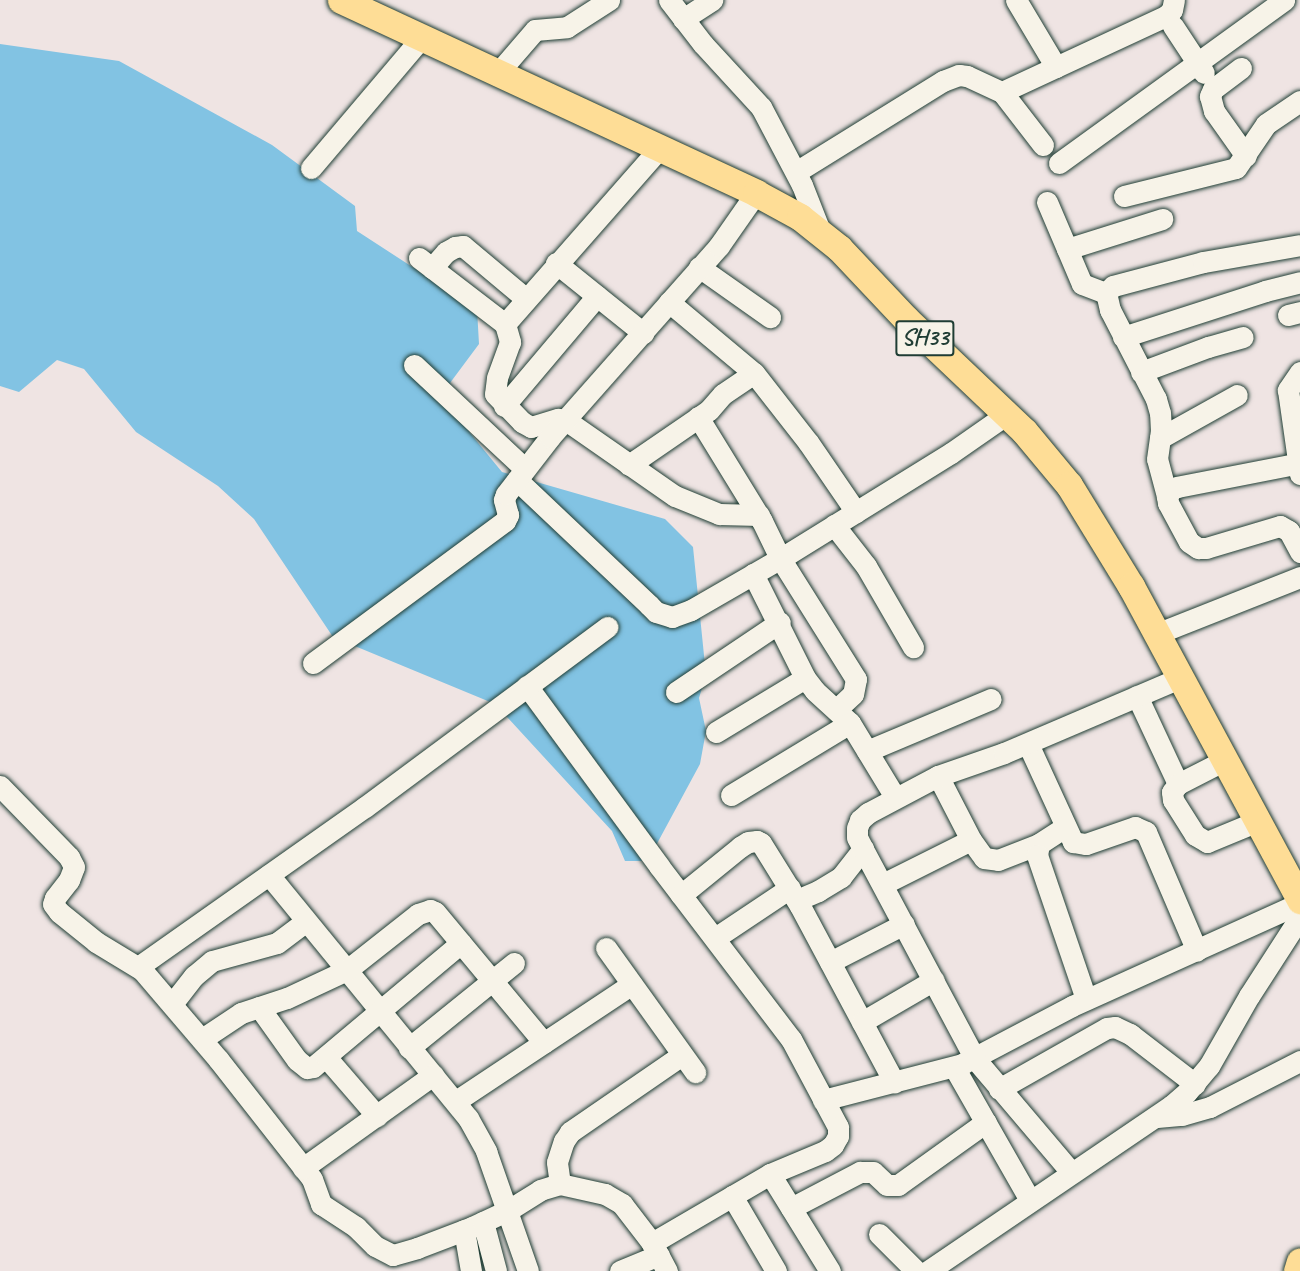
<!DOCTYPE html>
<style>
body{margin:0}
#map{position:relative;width:1300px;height:1271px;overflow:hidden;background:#efe4e3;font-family:Caveat,sans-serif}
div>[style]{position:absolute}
.water>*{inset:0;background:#82c3e3}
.roads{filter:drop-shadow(0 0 2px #1f3d34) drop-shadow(0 0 2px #1f3d34)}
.minor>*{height:21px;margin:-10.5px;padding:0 10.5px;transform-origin:10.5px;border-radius:10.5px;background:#f7f3e8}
.major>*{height:27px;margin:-13.5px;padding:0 13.5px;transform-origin:13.5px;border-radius:13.5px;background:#fedd96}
span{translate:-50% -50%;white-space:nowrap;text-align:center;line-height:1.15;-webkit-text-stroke:6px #f7f3e8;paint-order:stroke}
.shield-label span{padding:2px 4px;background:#f7f3e8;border:2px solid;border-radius:4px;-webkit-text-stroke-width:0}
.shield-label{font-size:24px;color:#1f3d34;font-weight:700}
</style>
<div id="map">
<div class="water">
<i style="clip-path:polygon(0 44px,119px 61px,272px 145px,355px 206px,357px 231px,477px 309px,479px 344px,450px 383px,470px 433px,502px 472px,665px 519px,693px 547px,706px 675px,699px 698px,706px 731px,700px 764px,653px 851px,641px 861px,625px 861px,612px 831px,495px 704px,333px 637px,254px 519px,218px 486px,136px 432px,84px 369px,57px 360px,19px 392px,0 386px)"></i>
</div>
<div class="roads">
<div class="minor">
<i style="left:669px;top:0;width:56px;rotate:52.3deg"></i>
<i style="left:703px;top:44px;width:86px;rotate:47.4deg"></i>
<i style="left:761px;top:107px;width:88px;rotate:62.3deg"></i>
<i style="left:802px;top:185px;width:49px;rotate:68.6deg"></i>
<i style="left:1016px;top:0;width:78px;rotate:59.2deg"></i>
<i style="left:683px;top:19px;width:35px;rotate:-33deg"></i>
<i style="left:1173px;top:26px;width:56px;rotate:56.6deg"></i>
<i style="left:1241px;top:68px;width:35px;rotate:143deg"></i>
<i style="left:1213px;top:89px;width:8px;rotate:113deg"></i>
<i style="left:1210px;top:96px;width:16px;rotate:75deg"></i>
<i style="left:1214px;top:111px;width:55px;rotate:54.6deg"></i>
<i style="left:497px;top:74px;width:58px;rotate:-49.2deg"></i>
<i style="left:535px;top:30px;width:32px;rotate:-5deg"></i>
<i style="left:567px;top:27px;width:50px;rotate:-32.7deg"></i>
<i style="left:1002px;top:92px;width:67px;rotate:52.3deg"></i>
<i style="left:1059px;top:163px;width:278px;rotate:-35.9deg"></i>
<i style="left:311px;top:168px;width:172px;rotate:-49.7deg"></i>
<i style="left:796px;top:172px;width:173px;rotate:-31.8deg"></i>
<i style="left:943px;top:81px;width:17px;rotate:-21deg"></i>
<i style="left:959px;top:75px;width:8px;rotate:7deg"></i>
<i style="left:967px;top:76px;width:38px;rotate:25deg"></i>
<i style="left:1002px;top:92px;width:181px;rotate:-24.9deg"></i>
<i style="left:1166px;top:16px;width:8px;rotate:-45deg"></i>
<i style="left:1172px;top:10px;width:10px;rotate:-79deg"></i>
<i style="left:1124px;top:196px;width:115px;rotate:-14deg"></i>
<i style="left:1236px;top:168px;width:53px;rotate:-55.7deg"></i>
<i style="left:1266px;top:124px;width:41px;rotate:-34.1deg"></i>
<i style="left:1047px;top:202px;width:89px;rotate:66.9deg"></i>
<i style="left:1082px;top:284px;width:26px;rotate:21deg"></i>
<i style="left:1067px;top:249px;width:100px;rotate:-17.5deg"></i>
<i style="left:419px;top:258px;width:108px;rotate:37.5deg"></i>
<i style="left:505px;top:324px;width:19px;rotate:74deg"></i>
<i style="left:510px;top:342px;width:38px;rotate:110deg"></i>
<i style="left:497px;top:378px;width:16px;rotate:97deg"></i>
<i style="left:495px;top:394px;width:39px;rotate:46deg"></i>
<i style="left:522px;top:422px;width:10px;rotate:29deg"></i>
<i style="left:531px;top:427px;width:28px;rotate:-17deg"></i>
<i style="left:558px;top:419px;width:9px;rotate:13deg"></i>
<i style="left:567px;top:421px;width:131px;rotate:34.8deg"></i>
<i style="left:675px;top:496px;width:48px;rotate:22.2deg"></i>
<i style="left:719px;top:514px;width:40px;rotate:1.4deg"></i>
<i style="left:556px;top:263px;width:112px;rotate:38.8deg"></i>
<i style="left:699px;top:267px;width:87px;rotate:35.2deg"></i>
<i style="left:432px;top:268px;width:21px;rotate:-49deg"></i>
<i style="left:446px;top:252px;width:10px;rotate:-29deg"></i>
<i style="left:455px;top:247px;width:8px;rotate:-7deg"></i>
<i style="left:463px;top:246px;width:81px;rotate:40deg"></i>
<i style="left:669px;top:302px;width:111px;rotate:39.9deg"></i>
<i style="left:754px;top:373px;width:88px;rotate:52deg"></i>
<i style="left:808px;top:442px;width:85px;rotate:55.6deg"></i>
<i style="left:1288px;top:315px;width:12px;rotate:-14deg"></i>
<i style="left:505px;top:324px;width:233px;rotate:-48.7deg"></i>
<i style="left:1123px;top:337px;width:149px;rotate:-17.9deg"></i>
<i style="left:1265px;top:291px;width:36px;rotate:-14deg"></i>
<i style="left:414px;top:365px;width:152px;rotate:43.1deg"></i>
<i style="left:1141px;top:372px;width:72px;rotate:-20.5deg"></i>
<i style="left:1208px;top:347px;width:36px;rotate:-16deg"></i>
<i style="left:1300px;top:372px;width:22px;rotate:124deg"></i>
<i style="left:1288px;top:390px;width:85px;rotate:81.9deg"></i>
<i style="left:504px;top:406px;width:144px;rotate:-49.8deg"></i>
<i style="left:698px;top:417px;width:122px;rotate:58.4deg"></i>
<i style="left:762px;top:521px;width:41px;rotate:64.1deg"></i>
<i style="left:780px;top:558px;width:143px;rotate:57.9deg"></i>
<i style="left:856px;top:679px;width:15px;rotate:101deg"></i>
<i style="left:853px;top:694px;width:22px;rotate:137deg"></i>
<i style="left:1160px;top:438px;width:88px;rotate:-29.2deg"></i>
<i style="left:1300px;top:463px;width:125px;rotate:169deg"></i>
<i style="left:1177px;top:487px;width:5px;rotate:158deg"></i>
<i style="left:1172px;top:489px;width:9px;rotate:126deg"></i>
<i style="left:1167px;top:496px;width:7px;rotate:82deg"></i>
<i style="left:1168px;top:503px;width:44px;rotate:61.7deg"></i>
<i style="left:1189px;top:542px;width:11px;rotate:34deg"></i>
<i style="left:1198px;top:548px;width:8px"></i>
<i style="left:1206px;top:548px;width:77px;rotate:-16.6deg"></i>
<i style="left:1280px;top:526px;width:10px;rotate:29deg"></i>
<i style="left:1289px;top:531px;width:24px;rotate:62deg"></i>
<i style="left:629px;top:465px;width:97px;rotate:-34.5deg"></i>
<i style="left:709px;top:410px;width:21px;rotate:-49deg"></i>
<i style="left:723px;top:394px;width:37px;rotate:-34deg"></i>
<i style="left:517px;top:480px;width:182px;rotate:43.4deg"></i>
<i style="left:649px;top:605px;width:10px;rotate:45deg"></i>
<i style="left:656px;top:612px;width:17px;rotate:17deg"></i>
<i style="left:672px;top:617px;width:20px;rotate:-20deg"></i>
<i style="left:691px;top:610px;width:112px;rotate:-30deg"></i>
<i style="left:788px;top:554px;width:192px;rotate:-31.8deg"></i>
<i style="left:951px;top:453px;width:68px;rotate:-34.9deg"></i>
<i style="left:1167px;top:496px;width:38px;rotate:-105deg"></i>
<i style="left:1157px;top:459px;width:28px;rotate:-82deg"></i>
<i style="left:1161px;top:431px;width:18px;rotate:-93deg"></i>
<i style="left:1160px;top:413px;width:15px;rotate:-106deg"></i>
<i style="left:1156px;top:399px;width:100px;rotate:-117.3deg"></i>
<i style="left:1110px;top:310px;width:17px;rotate:-103deg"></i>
<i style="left:1106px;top:293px;width:10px;rotate:-45deg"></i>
<i style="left:1113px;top:286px;width:93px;rotate:-14.9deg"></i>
<i style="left:1203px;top:262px;width:98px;rotate:-9.9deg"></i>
<i style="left:834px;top:525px;width:52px;rotate:52deg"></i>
<i style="left:866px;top:566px;width:94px;rotate:59.9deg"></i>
<i style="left:753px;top:574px;width:116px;rotate:63.4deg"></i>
<i style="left:805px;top:678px;width:16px;rotate:52deg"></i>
<i style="left:815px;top:691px;width:47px;rotate:42.4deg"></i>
<i style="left:850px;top:723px;width:87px;rotate:58.7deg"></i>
<i style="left:1156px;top:634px;width:155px;rotate:-21.6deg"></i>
<i style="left:313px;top:663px;width:239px;rotate:-36.5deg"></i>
<i style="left:505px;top:521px;width:7px;rotate:-63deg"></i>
<i style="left:508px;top:515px;width:16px;rotate:-105deg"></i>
<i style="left:504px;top:500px;width:6px;rotate:-72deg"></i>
<i style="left:506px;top:494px;width:72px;rotate:-52.3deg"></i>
<i style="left:550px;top:437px;width:255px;rotate:-48.5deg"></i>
<i style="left:719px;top:246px;width:65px;rotate:-55.1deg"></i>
<i style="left:527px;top:686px;width:223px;rotate:53.7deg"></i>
<i style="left:659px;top:866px;width:218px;rotate:52.7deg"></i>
<i style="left:791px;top:1039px;width:100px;rotate:61.9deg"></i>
<i style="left:838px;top:1127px;width:9px;rotate:90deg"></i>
<i style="left:838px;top:1136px;width:10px;rotate:119deg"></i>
<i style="left:833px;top:1145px;width:10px;rotate:143deg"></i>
<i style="left:825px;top:1151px;width:60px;rotate:157.3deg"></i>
<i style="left:770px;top:1174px;width:137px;rotate:149.7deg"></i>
<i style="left:676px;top:692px;width:125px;rotate:-33.9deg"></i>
<i style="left:1137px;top:696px;width:97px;rotate:65deg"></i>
<i style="left:716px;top:732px;width:104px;rotate:-31.2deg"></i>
<i style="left:1028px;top:744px;width:108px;rotate:65.3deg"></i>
<i style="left:1073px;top:842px;width:13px;rotate:9deg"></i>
<i style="left:1086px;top:844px;width:52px;rotate:-19.1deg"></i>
<i style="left:1135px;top:827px;width:12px;rotate:24deg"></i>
<i style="left:1146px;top:832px;width:129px;rotate:66.8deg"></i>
<i style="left:867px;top:751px;width:134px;rotate:-22.8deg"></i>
<i style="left:1225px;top:760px;width:53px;rotate:152.9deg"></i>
<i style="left:1178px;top:784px;width:10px;rotate:127deg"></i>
<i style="left:1172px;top:792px;width:8px;rotate:83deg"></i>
<i style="left:1173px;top:800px;width:41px;rotate:57.8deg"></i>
<i style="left:1195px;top:835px;width:14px;rotate:30deg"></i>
<i style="left:1207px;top:842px;width:55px;rotate:-22.4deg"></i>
<i style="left:938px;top:776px;width:72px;rotate:62.7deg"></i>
<i style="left:971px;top:840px;width:22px;rotate:54deg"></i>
<i style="left:984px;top:858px;width:14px;rotate:8deg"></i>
<i style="left:998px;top:860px;width:44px;rotate:-21.3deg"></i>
<i style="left:0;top:786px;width:99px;rotate:45.8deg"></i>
<i style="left:69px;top:857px;width:11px;rotate:63deg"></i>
<i style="left:74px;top:867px;width:14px;rotate:111deg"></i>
<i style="left:69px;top:880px;width:23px;rotate:128deg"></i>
<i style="left:55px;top:898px;width:6px;rotate:108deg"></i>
<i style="left:53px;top:904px;width:10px;rotate:53deg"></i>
<i style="left:59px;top:912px;width:48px;rotate:39deg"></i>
<i style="left:96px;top:942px;width:54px;rotate:31.3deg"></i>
<i style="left:142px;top:970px;width:117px;rotate:49.5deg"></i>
<i style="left:218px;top:1059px;width:152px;rotate:51.9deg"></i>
<i style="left:312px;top:1179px;width:27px;rotate:70deg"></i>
<i style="left:321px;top:1204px;width:42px;rotate:33.3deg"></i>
<i style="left:356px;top:1227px;width:27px;rotate:45deg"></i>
<i style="left:375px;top:1246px;width:20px;rotate:27deg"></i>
<i style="left:393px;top:1255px;width:25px;rotate:-16deg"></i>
<i style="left:417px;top:1248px;width:59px;rotate:-20.9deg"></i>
<i style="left:472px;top:1227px;width:38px;rotate:-25deg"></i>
<i style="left:507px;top:1211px;width:39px;rotate:-32deg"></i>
<i style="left:540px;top:1190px;width:21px;rotate:-17deg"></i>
<i style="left:560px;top:1184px;width:46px;rotate:12.5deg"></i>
<i style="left:605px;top:1194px;width:20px;rotate:30deg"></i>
<i style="left:622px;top:1204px;width:49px;rotate:52.4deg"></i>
<i style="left:652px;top:1243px;width:32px;rotate:62deg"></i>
<i style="left:731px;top:795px;width:139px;rotate:-31.2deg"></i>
<i style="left:1065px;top:827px;width:31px;rotate:147deg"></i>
<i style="left:1039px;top:844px;width:11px;rotate:100deg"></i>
<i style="left:1037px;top:855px;width:152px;rotate:71.2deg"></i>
<i style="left:269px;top:875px;width:314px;rotate:50.7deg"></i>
<i style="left:468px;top:1118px;width:38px;rotate:61deg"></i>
<i style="left:486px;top:1151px;width:127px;rotate:70.7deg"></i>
<i style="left:883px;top:884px;width:98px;rotate:-26.6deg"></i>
<i style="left:681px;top:895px;width:76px;rotate:-39.1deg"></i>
<i style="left:740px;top:847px;width:9px;rotate:-32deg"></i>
<i style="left:748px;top:842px;width:9px;rotate:-6deg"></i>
<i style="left:757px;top:841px;width:4px;rotate:27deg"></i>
<i style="left:761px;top:843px;width:74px;rotate:58.2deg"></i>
<i style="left:800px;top:906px;width:200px;rotate:61.9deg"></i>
<i style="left:797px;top:900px;width:23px;rotate:-23deg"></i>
<i style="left:818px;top:891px;width:27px;rotate:-31deg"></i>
<i style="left:841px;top:877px;width:36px;rotate:-52deg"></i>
<i style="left:715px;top:938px;width:90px;rotate:-33.7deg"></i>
<i style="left:606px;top:948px;width:153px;rotate:54.3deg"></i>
<i style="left:830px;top:962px;width:83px;rotate:-27.2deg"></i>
<i style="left:138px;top:967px;width:278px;rotate:-35.2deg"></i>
<i style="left:365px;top:807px;width:302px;rotate:-36.6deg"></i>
<i style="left:172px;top:1004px;width:36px;rotate:-52deg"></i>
<i style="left:194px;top:976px;width:23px;rotate:-40deg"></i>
<i style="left:212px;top:961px;width:67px;rotate:-15.5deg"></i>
<i style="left:277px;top:943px;width:36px;rotate:-37deg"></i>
<i style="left:259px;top:1007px;width:65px;rotate:54.4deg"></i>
<i style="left:297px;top:1060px;width:13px;rotate:39deg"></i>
<i style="left:307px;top:1068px;width:6px;rotate:-9deg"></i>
<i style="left:313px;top:1067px;width:193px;rotate:-40deg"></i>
<i style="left:862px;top:1022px;width:83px;rotate:-30.3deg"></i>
<i style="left:202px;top:1039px;width:47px;rotate:-33.7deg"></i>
<i style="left:241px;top:1013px;width:48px;rotate:-18.1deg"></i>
<i style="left:287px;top:998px;width:66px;rotate:-25deg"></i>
<i style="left:347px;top:970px;width:90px;rotate:-38.3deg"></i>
<i style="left:418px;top:914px;width:13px;rotate:-18deg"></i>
<i style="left:430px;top:910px;width:5px;rotate:22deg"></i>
<i style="left:435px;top:912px;width:170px;rotate:50.2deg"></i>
<i style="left:409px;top:1048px;width:135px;rotate:-39deg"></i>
<i style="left:326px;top:1057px;width:78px;rotate:49.2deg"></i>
<i style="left:954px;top:1067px;width:153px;rotate:60.3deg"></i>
<i style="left:999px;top:1089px;width:124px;rotate:-29.5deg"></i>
<i style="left:1107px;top:1028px;width:8px;rotate:-7deg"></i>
<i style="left:1115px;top:1027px;width:17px;rotate:25deg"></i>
<i style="left:1130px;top:1034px;width:82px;rotate:37.6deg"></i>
<i style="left:823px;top:1100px;width:144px;rotate:-14.5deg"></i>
<i style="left:962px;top:1064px;width:124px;rotate:-27.8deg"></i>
<i style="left:1072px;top:1006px;width:250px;rotate:-24.3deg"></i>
<i style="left:456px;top:1101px;width:211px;rotate:-33.6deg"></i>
<i style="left:1157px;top:1117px;width:25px;rotate:-5deg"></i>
<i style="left:1182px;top:1115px;width:29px;rotate:-16deg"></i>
<i style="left:1210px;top:1107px;width:101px;rotate:-27.1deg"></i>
<i style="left:303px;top:1168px;width:160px;rotate:-35.6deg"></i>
<i style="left:1071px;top:1172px;width:148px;rotate:-130.3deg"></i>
<i style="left:975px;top:1059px;width:238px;rotate:-118.1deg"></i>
<i style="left:863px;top:849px;width:13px;rotate:-117deg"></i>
<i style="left:857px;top:837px;width:9px;rotate:-90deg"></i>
<i style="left:857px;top:828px;width:9px;rotate:-69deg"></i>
<i style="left:860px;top:820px;width:11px;rotate:-41deg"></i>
<i style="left:868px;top:813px;width:79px;rotate:-27.9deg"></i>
<i style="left:938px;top:776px;width:70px;rotate:-19.2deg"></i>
<i style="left:1004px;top:753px;width:191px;rotate:-23.1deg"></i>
<i style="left:770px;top:1174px;width:114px;rotate:58.3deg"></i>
<i style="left:560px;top:1184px;width:22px;rotate:-98deg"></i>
<i style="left:557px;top:1162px;width:22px;rotate:-72deg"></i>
<i style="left:564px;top:1141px;width:11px;rotate:-56deg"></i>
<i style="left:570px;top:1132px;width:136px;rotate:-34.5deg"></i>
<i style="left:732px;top:1196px;width:87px;rotate:59.6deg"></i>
<i style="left:791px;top:1208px;width:78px;rotate:-27.6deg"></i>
<i style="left:860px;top:1172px;width:13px"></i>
<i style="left:873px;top:1172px;width:19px;rotate:43deg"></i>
<i style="left:887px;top:1185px;width:11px"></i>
<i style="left:898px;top:1185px;width:108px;rotate:-35.6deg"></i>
<i style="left:483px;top:1222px;width:51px;rotate:75.1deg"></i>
<i style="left:464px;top:1230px;width:42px;rotate:80.3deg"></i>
<i style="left:879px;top:1234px;width:52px;rotate:45deg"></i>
<i style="left:620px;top:1271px;width:42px;rotate:-22.3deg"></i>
<i style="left:928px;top:1271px;width:294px;rotate:-34.2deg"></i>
<i style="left:1171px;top:1106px;width:21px;rotate:-41deg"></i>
<i style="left:1187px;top:1092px;width:34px;rotate:-50deg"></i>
<i style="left:1209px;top:1066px;width:81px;rotate:-60.3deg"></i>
<i style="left:1249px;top:996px;width:94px;rotate:-57.2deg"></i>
</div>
<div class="major">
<i style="left:341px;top:0;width:458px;rotate:24.9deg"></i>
<i style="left:756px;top:193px;width:50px;rotate:28.6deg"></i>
<i style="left:800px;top:217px;width:50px;rotate:38.5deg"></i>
<i style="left:839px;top:248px;width:98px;rotate:46.7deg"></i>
<i style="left:906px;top:319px;width:163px;rotate:43.5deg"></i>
<i style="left:1024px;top:431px;width:70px;rotate:50.2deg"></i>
<i style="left:1069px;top:485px;width:119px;rotate:58.5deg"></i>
<i style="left:1131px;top:586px;width:357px;rotate:61.7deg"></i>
<i style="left:1297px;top:1271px;width:10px;rotate:-73deg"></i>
</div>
</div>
<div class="shield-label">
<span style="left:925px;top:338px">SH33</span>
</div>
</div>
